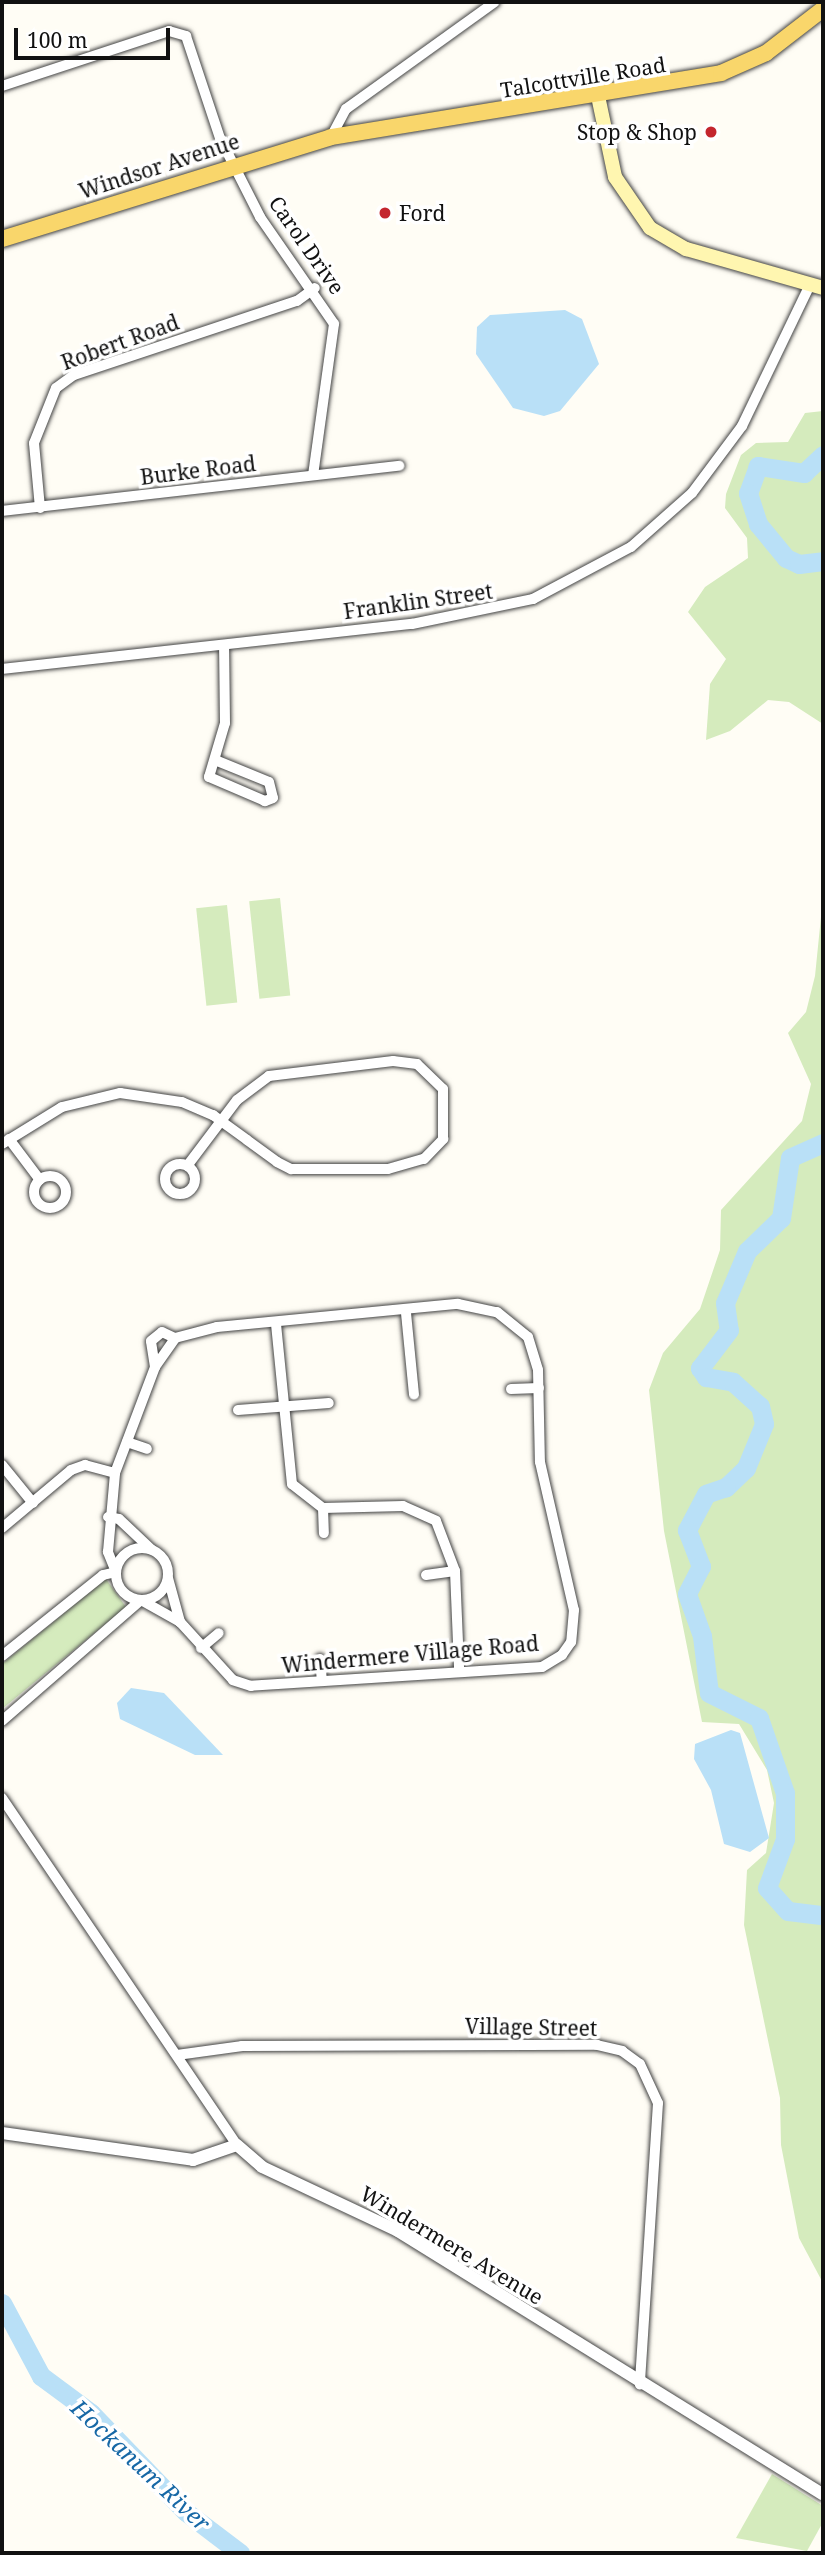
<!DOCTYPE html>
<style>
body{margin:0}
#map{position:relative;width:825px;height:2555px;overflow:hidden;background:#fffdf5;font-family:"Noto Serif",serif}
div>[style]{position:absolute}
.green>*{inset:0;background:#d5ebbd;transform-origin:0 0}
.water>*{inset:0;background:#b9e0f7}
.river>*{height:19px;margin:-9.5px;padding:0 9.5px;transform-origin:9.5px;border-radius:9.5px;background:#b9e0f7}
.roads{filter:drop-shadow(0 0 2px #444) drop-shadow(0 0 2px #444)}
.minor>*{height:10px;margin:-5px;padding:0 5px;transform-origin:5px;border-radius:5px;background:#fff}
.minor>.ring{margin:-5px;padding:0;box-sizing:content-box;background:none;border:10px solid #fff;border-radius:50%}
.tertiary>*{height:12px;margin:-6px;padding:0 6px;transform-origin:6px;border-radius:6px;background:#fff}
.secondary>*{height:14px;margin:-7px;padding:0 7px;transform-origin:7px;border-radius:7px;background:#fff6b0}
.primary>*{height:16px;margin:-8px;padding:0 8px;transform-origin:8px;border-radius:8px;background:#f9d66b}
.dots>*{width:19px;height:19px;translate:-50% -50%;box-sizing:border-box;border:4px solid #fff;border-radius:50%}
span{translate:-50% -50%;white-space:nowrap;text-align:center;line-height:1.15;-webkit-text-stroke:7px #fff;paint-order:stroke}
.street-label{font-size:21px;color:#111}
.poi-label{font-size:21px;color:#111}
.right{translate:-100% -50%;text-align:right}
.left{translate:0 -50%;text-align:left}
.water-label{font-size:23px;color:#1768a6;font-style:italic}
.frame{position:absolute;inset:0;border:4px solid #111;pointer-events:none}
.scale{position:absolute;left:14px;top:28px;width:156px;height:32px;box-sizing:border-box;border:4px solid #111;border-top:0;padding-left:9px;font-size:21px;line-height:24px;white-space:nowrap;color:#111;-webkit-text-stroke:5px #fff;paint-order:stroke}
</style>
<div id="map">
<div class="green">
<i style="clip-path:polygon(823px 411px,823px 724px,789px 702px,768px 700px,730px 731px,706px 740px,710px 684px,726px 659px,688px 612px,705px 587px,748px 558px,747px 538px,725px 508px,726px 494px,741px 455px,756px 443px,788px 442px,805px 413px)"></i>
<i style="clip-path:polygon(823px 897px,823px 2283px,799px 2238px,781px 2145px,780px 2098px,744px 1925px,747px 1870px,766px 1853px,774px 1803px,767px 1770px,739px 1724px,702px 1722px,664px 1531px,649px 1390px,663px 1353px,700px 1309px,720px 1250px,721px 1210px,802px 1121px,811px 1084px,788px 1033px,806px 1012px,815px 976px)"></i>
<i style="left:280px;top:898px;width:98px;height:31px;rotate:84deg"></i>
<i style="left:227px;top:905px;width:98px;height:31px;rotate:84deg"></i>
<i style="clip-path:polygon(106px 1579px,126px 1607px,2px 1709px,2px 1664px)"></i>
<i style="clip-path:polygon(772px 2474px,823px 2506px,823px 2522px,807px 2551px,736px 2538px)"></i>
</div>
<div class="water">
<i style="clip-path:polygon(565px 310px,582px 319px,599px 364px,560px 411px,544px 416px,513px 408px,476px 354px,477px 327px,490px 315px)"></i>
<i style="clip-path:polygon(131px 1688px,164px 1693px,223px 1755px,195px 1755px,120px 1719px,117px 1703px)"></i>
<i style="clip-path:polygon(731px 1730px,740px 1733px,769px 1838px,750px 1852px,724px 1844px,711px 1790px,694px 1759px,695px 1744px)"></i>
</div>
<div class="river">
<i style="left:823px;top:455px;width:26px;rotate:137deg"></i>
<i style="left:804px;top:473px;width:47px;rotate:-171.3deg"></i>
<i style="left:758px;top:466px;width:29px;rotate:110deg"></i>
<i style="left:748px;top:493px;width:33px;rotate:72deg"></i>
<i style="left:758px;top:524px;width:44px;rotate:50.5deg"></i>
<i style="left:786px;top:558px;width:14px;rotate:25deg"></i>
<i style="left:799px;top:564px;width:24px;rotate:-7deg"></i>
<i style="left:823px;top:1143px;width:36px;rotate:156deg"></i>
<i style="left:790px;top:1158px;width:61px;rotate:98.5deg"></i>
<i style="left:781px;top:1218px;width:47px;rotate:135.9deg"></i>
<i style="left:747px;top:1251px;width:56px;rotate:112.9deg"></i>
<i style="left:725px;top:1303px;width:27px;rotate:82deg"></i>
<i style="left:729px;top:1330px;width:48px;rotate:127.3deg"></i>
<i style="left:700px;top:1368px;width:11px;rotate:56deg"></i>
<i style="left:706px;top:1377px;width:27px;rotate:10deg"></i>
<i style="left:733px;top:1382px;width:36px;rotate:42deg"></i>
<i style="left:760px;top:1406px;width:18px;rotate:77deg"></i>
<i style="left:764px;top:1424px;width:48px;rotate:112.2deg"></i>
<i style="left:746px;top:1468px;width:28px;rotate:136deg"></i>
<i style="left:726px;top:1487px;width:21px;rotate:161deg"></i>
<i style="left:706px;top:1494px;width:41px;rotate:117.8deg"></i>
<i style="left:687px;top:1530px;width:39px;rotate:69deg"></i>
<i style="left:701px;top:1566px;width:31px;rotate:117deg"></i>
<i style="left:687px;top:1594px;width:45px;rotate:70.3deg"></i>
<i style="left:702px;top:1636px;width:57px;rotate:83deg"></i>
<i style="left:709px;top:1693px;width:56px;rotate:26.6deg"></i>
<i style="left:759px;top:1718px;width:79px;rotate:70.9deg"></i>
<i style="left:785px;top:1793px;width:46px;rotate:90deg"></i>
<i style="left:785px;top:1839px;width:52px;rotate:110.2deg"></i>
<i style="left:767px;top:1888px;width:31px;rotate:48deg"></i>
<i style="left:788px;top:1911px;width:35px;rotate:7deg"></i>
<i style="left:2px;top:2303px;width:83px;rotate:61.9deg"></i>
<i style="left:41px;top:2376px;width:62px;rotate:36.5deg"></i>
<i style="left:91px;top:2413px;width:137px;rotate:46.2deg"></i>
<i style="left:186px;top:2512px;width:68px;rotate:37.2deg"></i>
</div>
<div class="roads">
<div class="minor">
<i style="left:2px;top:86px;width:176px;rotate:-18.2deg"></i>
<i style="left:169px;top:31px;width:18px;rotate:16deg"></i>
<i style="left:186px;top:36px;width:108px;rotate:71.6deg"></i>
<i style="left:220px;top:138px;width:89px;rotate:63.1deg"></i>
<i style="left:260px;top:217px;width:130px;rotate:55.3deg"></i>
<i style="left:334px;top:324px;width:152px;rotate:97.9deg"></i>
<i style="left:331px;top:137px;width:32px;rotate:-62deg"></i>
<i style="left:346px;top:109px;width:183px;rotate:-35.7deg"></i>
<i style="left:40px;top:508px;width:65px;rotate:-95.3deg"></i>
<i style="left:34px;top:443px;width:59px;rotate:-68.2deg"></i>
<i style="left:56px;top:388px;width:22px;rotate:-36deg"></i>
<i style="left:74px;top:375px;width:235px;rotate:-18.4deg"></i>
<i style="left:297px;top:301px;width:22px;rotate:-36deg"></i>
<i style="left:2px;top:511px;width:400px;rotate:-6.5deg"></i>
<i style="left:2px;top:669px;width:412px;rotate:-6.3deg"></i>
<i style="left:412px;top:624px;width:124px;rotate:-11.7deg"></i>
<i style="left:533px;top:599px;width:111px;rotate:-28deg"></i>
<i style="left:631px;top:547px;width:81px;rotate:-41.5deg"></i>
<i style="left:692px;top:493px;width:84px;rotate:-53.3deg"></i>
<i style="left:742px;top:426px;width:157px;rotate:-64.3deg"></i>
<i style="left:215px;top:760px;width:58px;rotate:22.2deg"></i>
<i style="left:269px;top:782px;width:16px;rotate:76deg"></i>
<i style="left:273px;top:798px;width:9px;rotate:159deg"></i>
<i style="left:265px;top:801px;width:61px;rotate:-156.8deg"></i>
<i style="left:209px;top:777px;width:56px;rotate:-73.5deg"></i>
<i style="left:225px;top:723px;width:78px;rotate:-90.7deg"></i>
<i style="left:9px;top:1139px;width:51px;rotate:52.9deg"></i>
<i style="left:2px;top:1144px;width:70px;rotate:-31.7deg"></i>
<i style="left:62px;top:1107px;width:60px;rotate:-13.6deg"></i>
<i style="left:120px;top:1093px;width:63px;rotate:8.3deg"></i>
<i style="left:182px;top:1102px;width:34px;rotate:23deg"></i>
<i style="left:213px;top:1115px;width:10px;rotate:37deg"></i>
<i style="left:221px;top:1121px;width:32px;rotate:36deg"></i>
<i style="left:247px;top:1140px;width:37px;rotate:36deg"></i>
<i style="left:277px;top:1162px;width:16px;rotate:27deg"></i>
<i style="left:291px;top:1169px;width:97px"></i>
<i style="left:388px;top:1169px;width:37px;rotate:-16deg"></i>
<i style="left:424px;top:1159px;width:28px;rotate:-46deg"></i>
<i style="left:443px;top:1139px;width:50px;rotate:-90deg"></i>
<i style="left:443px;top:1089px;width:36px;rotate:-136deg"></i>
<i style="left:417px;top:1064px;width:24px;rotate:-173deg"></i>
<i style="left:393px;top:1061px;width:125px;rotate:173.1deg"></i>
<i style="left:269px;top:1076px;width:40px;rotate:143deg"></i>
<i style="left:237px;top:1100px;width:26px;rotate:127deg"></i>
<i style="left:221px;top:1121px;width:56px;rotate:127.1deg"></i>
<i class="ring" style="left:165px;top:1164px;width:20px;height:20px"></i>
<i class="ring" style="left:34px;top:1176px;width:22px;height:22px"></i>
<i style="left:406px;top:1313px;width:82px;rotate:84.4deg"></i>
<i style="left:276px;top:1324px;width:161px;rotate:84.3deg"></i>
<i style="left:292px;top:1484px;width:39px;rotate:38deg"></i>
<i style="left:323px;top:1508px;width:80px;rotate:-1.4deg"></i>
<i style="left:403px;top:1506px;width:36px;rotate:24deg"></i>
<i style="left:436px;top:1521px;width:53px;rotate:69.2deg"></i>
<i style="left:455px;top:1571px;width:97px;rotate:87.6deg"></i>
<i style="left:155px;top:1367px;width:26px;rotate:-99deg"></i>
<i style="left:151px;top:1341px;width:14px;rotate:-39deg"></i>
<i style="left:162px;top:1332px;width:14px;rotate:25deg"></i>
<i style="left:511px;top:1389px;width:28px;rotate:-2deg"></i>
<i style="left:238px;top:1410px;width:91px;rotate:-4.4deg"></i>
<i style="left:127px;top:1442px;width:21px;rotate:19deg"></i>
<i style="left:2px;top:1465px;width:49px;rotate:50.8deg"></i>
<i style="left:323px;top:1508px;width:25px;rotate:88deg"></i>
<i style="left:108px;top:1517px;width:11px;rotate:10deg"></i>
<i style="left:119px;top:1519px;width:45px;rotate:43.2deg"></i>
<i style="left:2px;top:1528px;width:90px;rotate:-40deg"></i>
<i style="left:71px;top:1470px;width:15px;rotate:-20deg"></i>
<i style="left:85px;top:1465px;width:31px;rotate:15deg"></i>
<i class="ring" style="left:116px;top:1548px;width:42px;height:42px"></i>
<i style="left:426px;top:1575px;width:29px;rotate:-8deg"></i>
<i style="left:168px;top:1578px;width:46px;rotate:74.7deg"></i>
<i style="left:201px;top:1648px;width:23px;rotate:-40deg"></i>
<i style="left:2px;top:1656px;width:129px;rotate:-38.7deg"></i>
<i style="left:103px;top:1575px;width:13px;rotate:-13deg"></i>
<i style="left:116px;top:1572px;width:22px;rotate:-112deg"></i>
<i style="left:108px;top:1552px;width:79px;rotate:-84.9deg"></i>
<i style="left:115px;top:1473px;width:113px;rotate:-69.3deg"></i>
<i style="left:155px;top:1367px;width:35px;rotate:-55deg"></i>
<i style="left:175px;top:1338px;width:43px;rotate:-14.7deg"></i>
<i style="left:217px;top:1327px;width:242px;rotate:-5.5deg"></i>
<i style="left:458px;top:1304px;width:40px;rotate:12deg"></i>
<i style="left:497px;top:1312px;width:40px;rotate:39deg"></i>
<i style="left:528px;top:1337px;width:34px;rotate:73deg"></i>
<i style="left:538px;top:1370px;width:92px;rotate:88.8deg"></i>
<i style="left:540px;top:1462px;width:152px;rotate:77.1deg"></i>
<i style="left:574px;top:1610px;width:32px;rotate:95deg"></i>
<i style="left:571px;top:1642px;width:16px;rotate:125deg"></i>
<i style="left:562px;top:1655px;width:23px;rotate:149deg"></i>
<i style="left:542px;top:1667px;width:292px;rotate:176.3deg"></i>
<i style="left:251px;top:1686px;width:19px;rotate:-162deg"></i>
<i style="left:233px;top:1680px;width:79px;rotate:-132.4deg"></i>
<i style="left:180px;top:1622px;width:45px;rotate:-150.6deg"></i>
<i style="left:141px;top:1600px;width:184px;rotate:139deg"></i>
<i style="left:320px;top:1659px;width:21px;rotate:85deg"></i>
<i style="left:2px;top:1798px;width:419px;rotate:55.9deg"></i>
<i style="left:177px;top:2055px;width:66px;rotate:-7.9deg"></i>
<i style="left:242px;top:2046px;width:355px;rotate:-0.2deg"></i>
<i style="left:597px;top:2045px;width:26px;rotate:13deg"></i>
<i style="left:622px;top:2051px;width:22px;rotate:36deg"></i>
<i style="left:640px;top:2064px;width:43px;rotate:65.2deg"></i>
<i style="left:658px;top:2103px;width:282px;rotate:93.7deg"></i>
</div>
<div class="tertiary">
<i style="left:2px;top:2133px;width:193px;rotate:8deg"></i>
<i style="left:193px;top:2160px;width:46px;rotate:-18.8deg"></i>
<i style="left:237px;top:2145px;width:33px;rotate:41deg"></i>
<i style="left:262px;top:2167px;width:150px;rotate:25.2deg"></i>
<i style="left:398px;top:2231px;width:500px;rotate:31.8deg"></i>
</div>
<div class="secondary">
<i style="left:598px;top:96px;width:83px;rotate:78.1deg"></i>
<i style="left:615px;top:177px;width:62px;rotate:55.5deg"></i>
<i style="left:650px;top:228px;width:42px;rotate:30.3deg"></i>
<i style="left:686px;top:249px;width:142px;rotate:15.9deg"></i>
</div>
<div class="primary">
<i style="left:2px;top:239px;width:344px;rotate:-17.2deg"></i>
<i style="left:331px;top:137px;width:395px;rotate:-9.3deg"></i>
<i style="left:721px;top:73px;width:49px;rotate:-24deg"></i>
<i style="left:766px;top:53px;width:72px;rotate:-37.7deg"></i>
</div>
</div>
<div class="dots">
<i style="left:711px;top:132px;background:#c4262e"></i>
<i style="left:385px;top:213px;background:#c4262e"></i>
</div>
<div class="street-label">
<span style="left:583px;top:77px;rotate:-9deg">Talcottville Road</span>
<span style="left:159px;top:166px;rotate:-18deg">Windsor Avenue</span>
<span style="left:307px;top:245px;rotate:55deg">Carol Drive</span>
<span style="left:120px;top:342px;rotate:-20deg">Robert Road</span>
<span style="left:198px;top:470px;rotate:-7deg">Burke Road</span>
<span style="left:418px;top:601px;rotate:-8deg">Franklin Street</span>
<span style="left:410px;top:1654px;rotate:-5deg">Windermere Village Road</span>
<span style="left:531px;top:2027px;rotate:1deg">Village Street</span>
<span style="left:452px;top:2245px;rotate:31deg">Windermere Avenue</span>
</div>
<div class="poi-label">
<span class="right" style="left:697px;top:132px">Stop &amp; Shop</span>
<span class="left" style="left:399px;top:213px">Ford</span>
</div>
<div class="water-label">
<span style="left:141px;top:2465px;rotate:43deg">Hockanum River</span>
</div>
<div class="frame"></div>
<div class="scale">100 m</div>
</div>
